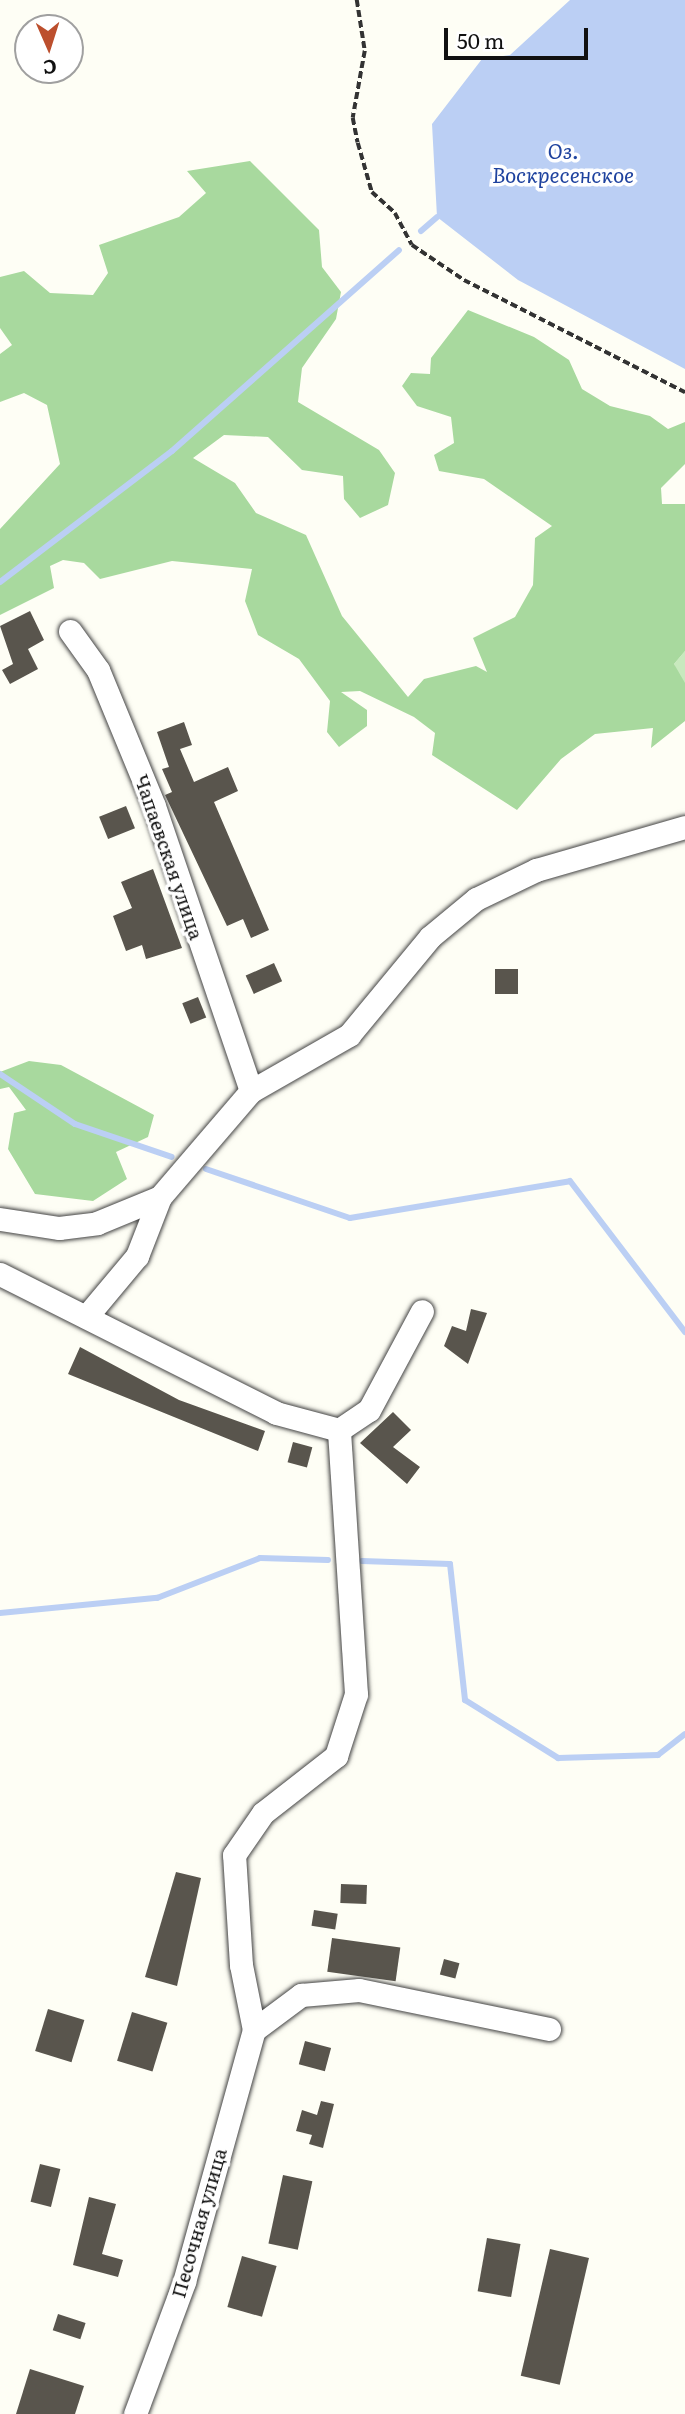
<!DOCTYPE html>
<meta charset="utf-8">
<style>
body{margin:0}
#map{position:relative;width:685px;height:2414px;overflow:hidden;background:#fefef5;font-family:Literata,serif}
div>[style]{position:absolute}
.green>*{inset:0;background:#c8e9be}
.forest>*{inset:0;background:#a8d99e}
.water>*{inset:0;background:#bbcff4}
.stream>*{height:6px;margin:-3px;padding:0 3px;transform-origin:3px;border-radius:3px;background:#bbcff4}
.building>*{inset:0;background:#59554d;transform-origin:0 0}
.path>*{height:3.5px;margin-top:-1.75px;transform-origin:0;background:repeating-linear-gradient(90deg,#333 0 7px,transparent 0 10.5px)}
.roads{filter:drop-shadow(0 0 2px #444) drop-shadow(0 0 2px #444)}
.minor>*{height:23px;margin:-11.5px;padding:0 11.5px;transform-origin:11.5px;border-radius:11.5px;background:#fff}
span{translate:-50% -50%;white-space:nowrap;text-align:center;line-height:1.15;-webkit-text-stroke:7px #fff;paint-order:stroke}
.street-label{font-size:19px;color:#111}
.water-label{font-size:21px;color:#1e429e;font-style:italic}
.north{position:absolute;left:14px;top:14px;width:70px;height:70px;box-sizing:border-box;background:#fff;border:2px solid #a0a0a0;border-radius:50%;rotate:177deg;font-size:19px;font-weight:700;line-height:28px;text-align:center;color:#111}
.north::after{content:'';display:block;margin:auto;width:24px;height:32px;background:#bc4f2d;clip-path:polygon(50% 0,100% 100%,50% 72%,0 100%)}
.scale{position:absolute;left:444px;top:28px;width:144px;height:32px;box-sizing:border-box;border:4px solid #111;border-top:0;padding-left:9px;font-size:21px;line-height:24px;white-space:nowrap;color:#111;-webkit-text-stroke:5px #fff;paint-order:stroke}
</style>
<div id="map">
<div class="green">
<i style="clip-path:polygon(685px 651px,685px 683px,682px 684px,674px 664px)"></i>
</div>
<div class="forest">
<i style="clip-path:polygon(250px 161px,319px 230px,322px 267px,341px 292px,336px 319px,302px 368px,298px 402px,379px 450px,395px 473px,388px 505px,360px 518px,344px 499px,343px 476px,302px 470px,268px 437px,224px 435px,193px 458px,235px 483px,256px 513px,306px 535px,342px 616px,408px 697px,424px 679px,476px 666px,487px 672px,473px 638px,515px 617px,533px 585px,535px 538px,552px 526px,484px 479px,439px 471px,434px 455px,454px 443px,451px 417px,417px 406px,402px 386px,411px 373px,430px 374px,431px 358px,468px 310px,534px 337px,569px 360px,582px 389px,610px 406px,650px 416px,668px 429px,685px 422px,685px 464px,661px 488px,662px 504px,685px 504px,685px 651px,674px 664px,685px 683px,685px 721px,651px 748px,653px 728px,595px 734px,561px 759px,517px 810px,432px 755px,435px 733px,414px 717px,360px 691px,341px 692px,367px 710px,367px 726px,339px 747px,327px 732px,330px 701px,299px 659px,258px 635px,245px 601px,252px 569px,172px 561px,100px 579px,84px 563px,63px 560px,50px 566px,54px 588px,0 615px,0 529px,60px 464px,47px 405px,24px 393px,0 402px,0 354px,12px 345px,0 328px,0 277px,24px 271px,50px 293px,93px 295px,108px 273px,99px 245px,179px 217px,206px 193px,187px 171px)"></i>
<i style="clip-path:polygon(29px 1061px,61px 1065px,154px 1115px,148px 1137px,116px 1152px,127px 1179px,93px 1201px,35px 1194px,8px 1149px,14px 1113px,26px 1110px,9px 1087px,0 1089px,0 1072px)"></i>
</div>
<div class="water">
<i style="clip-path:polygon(570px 0,685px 0,685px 369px,518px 280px,437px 217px,432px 124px,482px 59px,510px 55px)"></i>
</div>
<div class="stream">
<i style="left:421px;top:231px;width:21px;rotate:-41deg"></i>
<i style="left:0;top:582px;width:216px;rotate:-37.3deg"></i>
<i style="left:172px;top:451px;width:303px;rotate:-41.5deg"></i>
<i style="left:0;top:1074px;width:90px;rotate:33.7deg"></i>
<i style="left:75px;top:1124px;width:102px;rotate:18.8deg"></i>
<i style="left:206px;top:1169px;width:152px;rotate:18.8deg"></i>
<i style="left:350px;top:1218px;width:223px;rotate:-9.5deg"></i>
<i style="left:570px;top:1181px;width:190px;rotate:52.7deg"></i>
<i style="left:362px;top:1561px;width:88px;rotate:2deg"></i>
<i style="left:450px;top:1564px;width:137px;rotate:83.7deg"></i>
<i style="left:465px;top:1700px;width:110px;rotate:31.9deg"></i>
<i style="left:558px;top:1758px;width:100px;rotate:-1.7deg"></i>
<i style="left:658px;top:1755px;width:34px;rotate:-38deg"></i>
<i style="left:0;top:1613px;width:158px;rotate:-5.5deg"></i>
<i style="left:157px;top:1598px;width:110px;rotate:-21.2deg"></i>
<i style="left:260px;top:1558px;width:68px;rotate:1.7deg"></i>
</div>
<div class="building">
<i style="clip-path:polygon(30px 611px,44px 640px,28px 649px,38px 669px,10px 684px,2px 670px,13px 664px,0 626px)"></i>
<i style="clip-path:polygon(184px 722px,192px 745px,180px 749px,194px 782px,228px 767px,238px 791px,214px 802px,269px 930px,251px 938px,243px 919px,227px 926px,165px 795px,172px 792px,162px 769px,169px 767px,157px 732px)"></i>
<i style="left:126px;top:806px;width:24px;height:29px;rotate:68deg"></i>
<i style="clip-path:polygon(153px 869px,182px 948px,146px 959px,142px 945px,126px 951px,113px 916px,132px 908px,121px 882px)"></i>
<i style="left:274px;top:963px;width:20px;height:31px;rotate:66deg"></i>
<i style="left:495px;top:969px;width:23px;height:25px"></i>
<i style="left:198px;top:997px;width:22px;height:17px;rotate:68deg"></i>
<i style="clip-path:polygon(471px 1309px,487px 1313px,468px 1364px,444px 1346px,452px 1326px,466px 1331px)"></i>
<i style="clip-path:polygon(80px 1347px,179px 1400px,265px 1431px,258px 1451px,68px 1374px)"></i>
<i style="clip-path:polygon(393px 1412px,411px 1430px,393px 1447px,420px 1467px,407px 1484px,360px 1443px)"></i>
<i style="left:293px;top:1442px;width:20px;height:21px;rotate:15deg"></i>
<i style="clip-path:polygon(176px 1872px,201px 1878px,177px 1986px,145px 1977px)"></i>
<i style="left:341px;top:1884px;width:26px;height:19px;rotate:2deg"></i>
<i style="left:314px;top:1910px;width:24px;height:16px;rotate:9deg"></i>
<i style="left:332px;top:1938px;width:69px;height:34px;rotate:8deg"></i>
<i style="left:444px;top:1959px;width:16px;height:16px;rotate:15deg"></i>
<i style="left:48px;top:2009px;width:38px;height:44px;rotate:17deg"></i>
<i style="left:132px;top:2012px;width:37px;height:51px;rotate:17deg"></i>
<i style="left:305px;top:2041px;width:27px;height:24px;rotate:15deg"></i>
<i style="clip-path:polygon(321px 2101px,334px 2104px,323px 2148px,309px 2144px,312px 2135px,296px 2131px,302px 2110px,317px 2115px)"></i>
<i style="left:40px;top:2164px;width:21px;height:39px;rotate:14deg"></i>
<i style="left:283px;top:2175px;width:30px;height:70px;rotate:12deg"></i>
<i style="clip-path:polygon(89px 2197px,116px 2204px,102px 2254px,123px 2260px,118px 2277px,73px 2265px)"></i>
<i style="left:487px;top:2238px;width:34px;height:54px;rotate:10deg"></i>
<i style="left:550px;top:2249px;width:40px;height:130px;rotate:13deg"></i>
<i style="left:242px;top:2256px;width:36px;height:53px;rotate:16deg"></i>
<i style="left:58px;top:2314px;width:29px;height:17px;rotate:18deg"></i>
<i style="clip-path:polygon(30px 2369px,84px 2386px,75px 2414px,16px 2414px)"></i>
</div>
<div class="path">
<i style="left:357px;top:0;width:52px;rotate:81.1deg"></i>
<i style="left:365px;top:51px;width:68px;rotate:100.2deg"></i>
<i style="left:353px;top:118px;width:25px;rotate:79deg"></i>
<i style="left:358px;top:143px;width:51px;rotate:74.1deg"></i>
<i style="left:372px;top:192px;width:31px;rotate:42deg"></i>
<i style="left:395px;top:213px;width:36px;rotate:62deg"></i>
<i style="left:412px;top:245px;width:63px;rotate:33.9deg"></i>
<i style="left:464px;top:280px;width:248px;rotate:26.9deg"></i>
</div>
<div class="roads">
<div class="minor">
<i style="left:70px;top:631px;width:48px;rotate:54.3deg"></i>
<i style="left:98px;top:670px;width:147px;rotate:67.6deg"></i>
<i style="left:154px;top:806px;width:301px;rotate:71.2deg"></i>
<i style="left:0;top:1219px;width:60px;rotate:8.7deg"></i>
<i style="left:59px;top:1228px;width:38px;rotate:-7deg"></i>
<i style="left:97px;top:1223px;width:68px;rotate:-22.4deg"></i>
<i style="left:160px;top:1197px;width:140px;rotate:-49.4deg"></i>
<i style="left:251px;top:1091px;width:113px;rotate:-29.7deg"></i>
<i style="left:349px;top:1035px;width:127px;rotate:-50.4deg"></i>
<i style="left:430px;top:937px;width:60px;rotate:-39.6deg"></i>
<i style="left:476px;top:899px;width:67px;rotate:-25.8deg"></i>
<i style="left:536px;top:870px;width:155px;rotate:-16.1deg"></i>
<i style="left:0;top:1274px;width:309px;rotate:26.7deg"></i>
<i style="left:276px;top:1413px;width:65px;rotate:15.1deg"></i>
<i style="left:86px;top:1317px;width:80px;rotate:-50.1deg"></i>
<i style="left:137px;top:1256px;width:63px;rotate:-68.7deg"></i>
<i style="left:339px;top:1430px;width:36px;rotate:-34deg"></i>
<i style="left:369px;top:1410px;width:112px;rotate:-61.8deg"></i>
<i style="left:254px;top:2030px;width:59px;rotate:-36.7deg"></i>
<i style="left:301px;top:1995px;width:58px;rotate:-4.9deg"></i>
<i style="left:359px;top:1990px;width:194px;rotate:11.6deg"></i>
<i style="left:135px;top:2414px;width:141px;rotate:-69.6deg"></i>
<i style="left:184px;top:2282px;width:262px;rotate:-74.5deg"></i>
<i style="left:254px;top:2030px;width:66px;rotate:-101.3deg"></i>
<i style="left:241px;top:1965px;width:110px;rotate:-93.6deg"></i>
<i style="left:234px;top:1855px;width:51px;rotate:-55.4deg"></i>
<i style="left:263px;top:1813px;width:93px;rotate:-38deg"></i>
<i style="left:336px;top:1756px;width:65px;rotate:-72.1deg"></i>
<i style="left:356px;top:1694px;width:265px;rotate:-93.7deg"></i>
</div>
</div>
<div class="street-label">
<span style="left:169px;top:857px;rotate:71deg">Чапаевская улица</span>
<span style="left:199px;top:2223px;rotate:-74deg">Песочная улица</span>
</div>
<div class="water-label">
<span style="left:563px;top:162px">Оз.<br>Воскресенское</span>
</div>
<div class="north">С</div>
<div class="scale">50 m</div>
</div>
